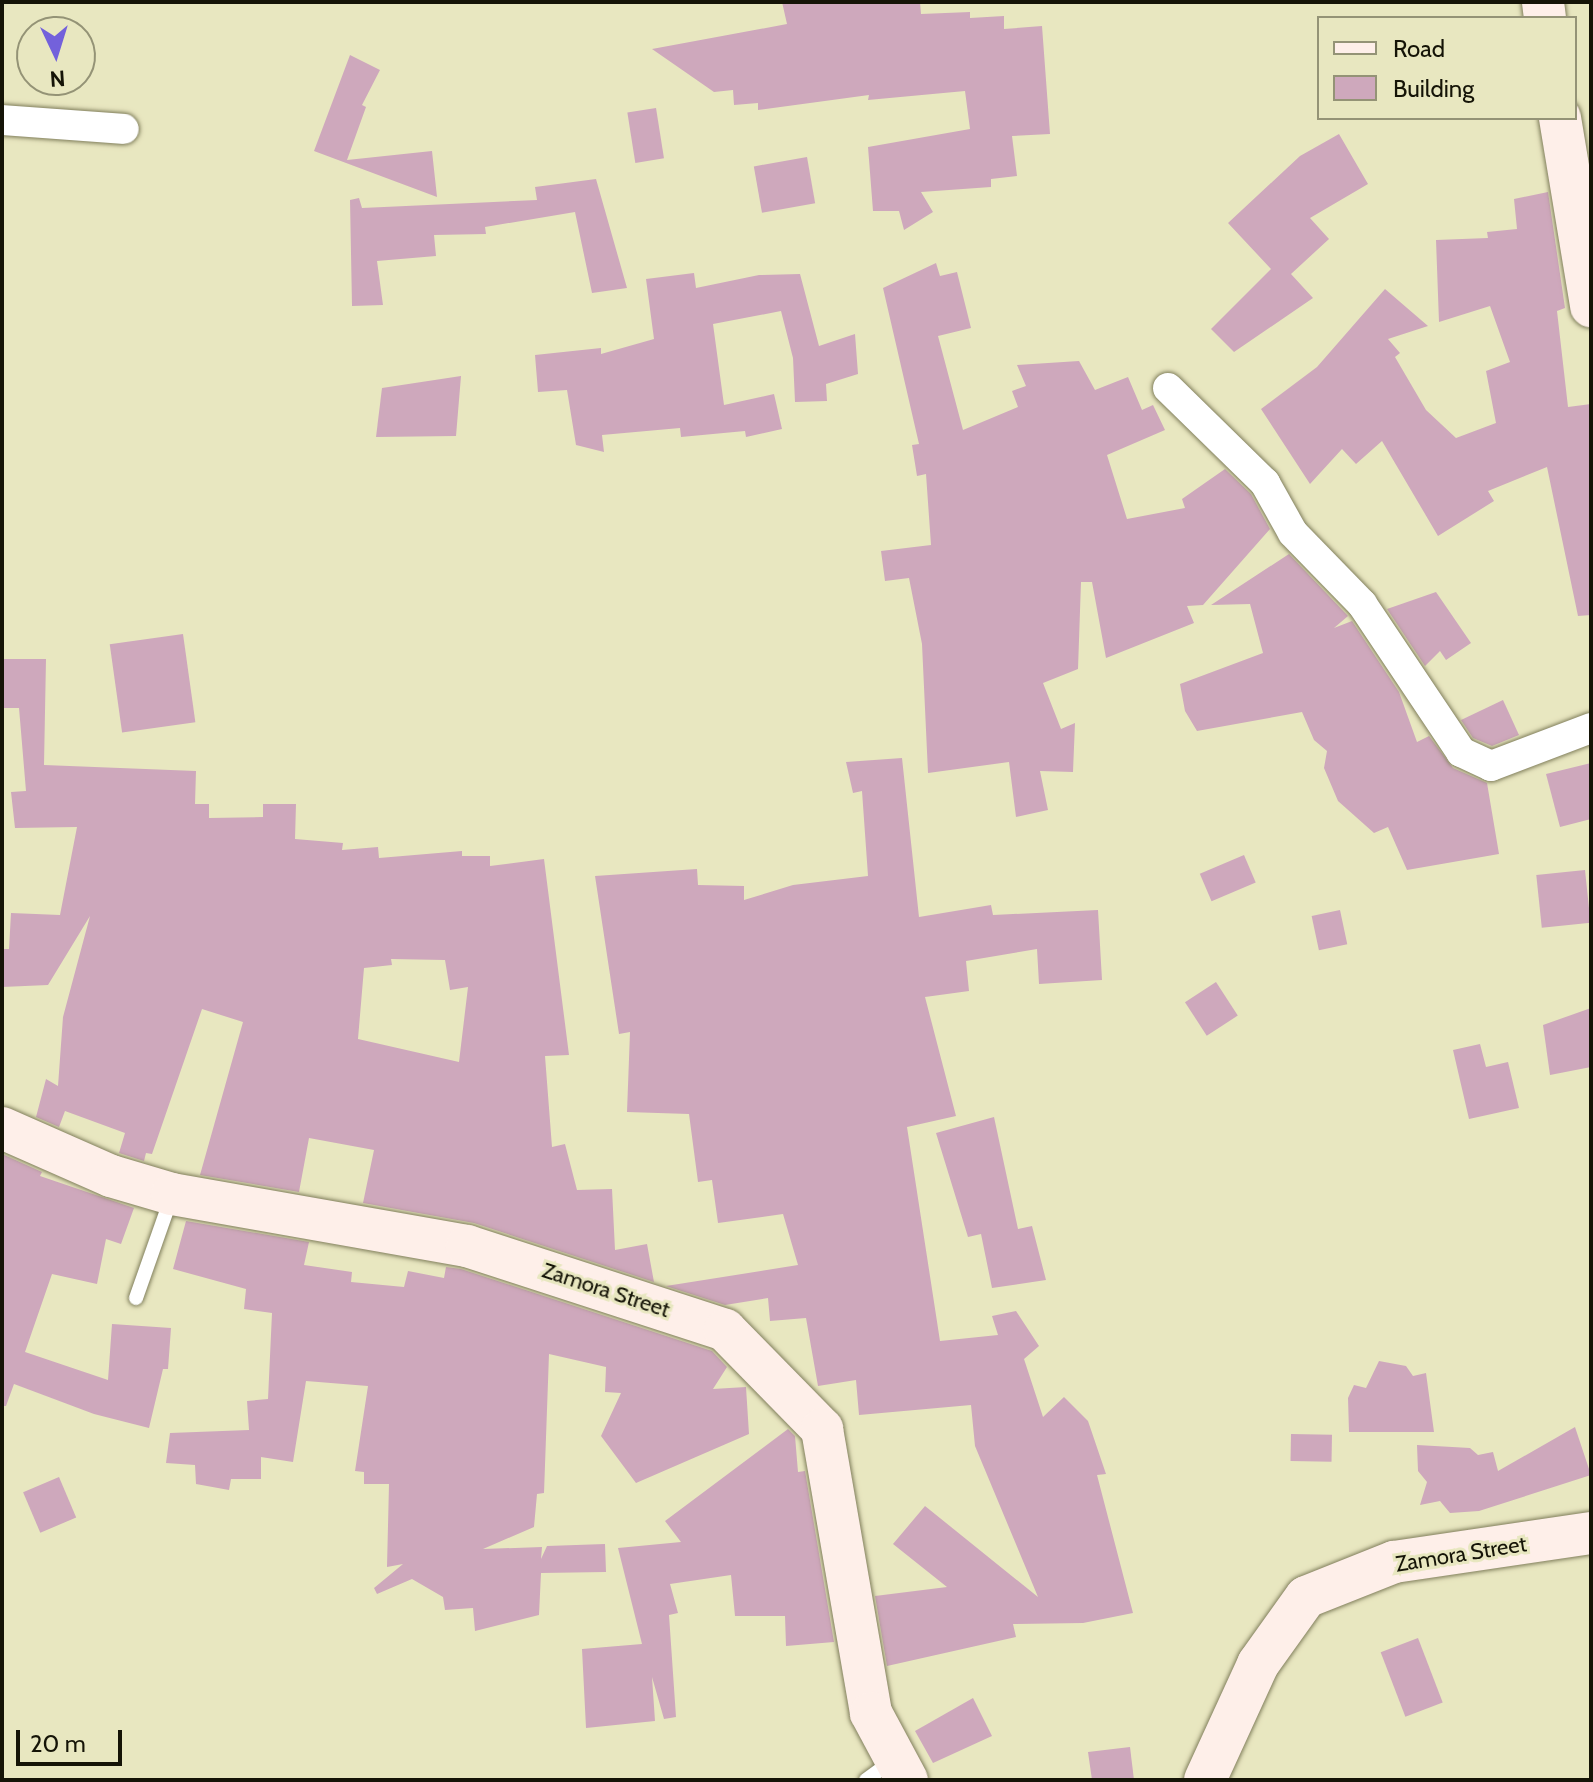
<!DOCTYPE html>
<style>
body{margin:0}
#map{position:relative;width:1593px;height:1782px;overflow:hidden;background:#e8e7c0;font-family:Cabin,sans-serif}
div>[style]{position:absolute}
.building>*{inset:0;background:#cea8bc;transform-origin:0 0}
.roads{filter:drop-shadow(0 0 2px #817f5c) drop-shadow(0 0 2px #817f5c)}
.lane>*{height:14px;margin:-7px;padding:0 7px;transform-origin:7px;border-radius:7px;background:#fff}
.street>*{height:30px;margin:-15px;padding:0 15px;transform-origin:15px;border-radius:15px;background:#fff}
.secondary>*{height:42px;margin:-21px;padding:0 21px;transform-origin:21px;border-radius:21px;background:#feefe9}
span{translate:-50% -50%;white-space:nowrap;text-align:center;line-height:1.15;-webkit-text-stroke:6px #e8e7c0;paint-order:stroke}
.street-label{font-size:22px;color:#151407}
.frame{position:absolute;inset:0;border:4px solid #151407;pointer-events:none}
.legend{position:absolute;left:1317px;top:16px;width:260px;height:104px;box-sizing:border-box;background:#e8e7c0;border:2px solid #949376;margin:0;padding:10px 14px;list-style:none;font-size:24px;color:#151407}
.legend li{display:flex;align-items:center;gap:16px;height:40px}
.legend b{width:40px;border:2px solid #949376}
.north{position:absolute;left:16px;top:16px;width:80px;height:80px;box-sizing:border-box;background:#e8e7c0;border:2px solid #949376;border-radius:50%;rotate:176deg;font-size:22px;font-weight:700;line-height:32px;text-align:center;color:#151407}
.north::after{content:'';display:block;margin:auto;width:28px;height:36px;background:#7361db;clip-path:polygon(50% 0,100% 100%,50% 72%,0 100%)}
.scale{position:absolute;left:16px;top:1730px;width:106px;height:36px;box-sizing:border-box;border:4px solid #151407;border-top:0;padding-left:10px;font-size:24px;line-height:28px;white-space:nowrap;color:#151407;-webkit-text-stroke:6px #e8e7c0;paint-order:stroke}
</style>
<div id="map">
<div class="building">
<i style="clip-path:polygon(782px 2px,920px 2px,921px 14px,970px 12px,970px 18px,1004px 16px,1004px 29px,1042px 26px,1050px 134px,1012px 136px,1017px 176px,991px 179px,991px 187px,921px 192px,933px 212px,904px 230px,899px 211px,873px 211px,868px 147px,970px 129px,965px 91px,868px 100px,869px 95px,758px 110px,758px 103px,734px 105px,733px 90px,714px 92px,652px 49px,787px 24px)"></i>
<i style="clip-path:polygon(350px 55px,380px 70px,362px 105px,366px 107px,347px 160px,432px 151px,437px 197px,314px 151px)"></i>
<i style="left:656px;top:108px;width:51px;height:29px;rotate:81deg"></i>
<i style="clip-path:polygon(1339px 134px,1368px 184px,1310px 218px,1329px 239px,1291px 274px,1313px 298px,1234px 352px,1211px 329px,1271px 269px,1228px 223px,1300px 156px)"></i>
<i style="left:807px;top:157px;width:47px;height:54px;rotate:80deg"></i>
<i style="clip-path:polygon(596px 179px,627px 288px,592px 293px,575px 212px,485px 227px,486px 234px,434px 235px,436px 256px,377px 261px,383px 305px,352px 306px,350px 200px,359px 198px,362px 208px,537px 200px,535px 187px)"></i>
<i style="clip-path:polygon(1548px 192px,1565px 308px,1557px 311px,1568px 407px,1591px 404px,1591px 615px,1578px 616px,1547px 467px,1488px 491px,1494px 501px,1438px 536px,1382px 441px,1356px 464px,1342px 449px,1310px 484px,1261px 409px,1317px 367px,1385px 289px,1428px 326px,1388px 339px,1400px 353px,1395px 357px,1426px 410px,1456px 438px,1496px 423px,1486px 371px,1510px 362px,1490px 306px,1439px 322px,1436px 240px,1488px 238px,1487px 232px,1517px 229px,1514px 199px)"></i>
<i style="clip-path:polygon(936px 263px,940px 276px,957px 272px,971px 328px,938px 336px,963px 430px,1018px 407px,1012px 391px,1026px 386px,1017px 365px,1079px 361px,1095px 390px,1128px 377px,1142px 410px,1153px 405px,1165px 430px,1107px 455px,1127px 519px,1185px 508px,1182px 499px,1225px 469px,1251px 494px,1270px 529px,1203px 605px,1187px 606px,1194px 623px,1106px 658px,1092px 582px,1081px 582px,1078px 669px,1043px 683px,1061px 729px,1075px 723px,1073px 772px,1040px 771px,1048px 810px,1016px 817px,1009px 762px,928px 773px,922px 644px,909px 578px,885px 581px,881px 551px,931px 545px,926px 474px,917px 476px,912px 445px,919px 444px,883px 288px)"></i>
<i style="clip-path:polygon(694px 273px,696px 288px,759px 275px,800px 274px,819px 346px,855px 334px,858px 374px,826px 384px,827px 401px,795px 402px,793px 358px,781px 311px,713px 324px,724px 405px,774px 394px,782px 429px,746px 437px,745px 431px,681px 437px,680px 428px,602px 435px,604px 452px,576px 445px,567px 390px,538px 392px,535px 355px,601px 348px,601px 354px,654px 339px,646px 279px)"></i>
<i style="clip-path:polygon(461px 376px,456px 436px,376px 437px,382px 388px)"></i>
<i style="clip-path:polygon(1289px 554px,1348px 616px,1334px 628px,1352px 621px,1399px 692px,1417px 742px,1429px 736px,1453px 768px,1487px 783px,1499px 854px,1407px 870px,1388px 827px,1374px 833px,1338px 801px,1324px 768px,1327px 751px,1314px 740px,1302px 712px,1197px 731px,1185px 711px,1180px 684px,1263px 653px,1250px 604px,1211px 605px)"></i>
<i style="clip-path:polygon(1436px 592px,1471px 643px,1446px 660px,1440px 651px,1425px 666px,1387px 609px)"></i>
<i style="left:183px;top:634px;width:89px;height:74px;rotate:82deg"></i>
<i style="clip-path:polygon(evenodd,2px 659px,46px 659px,44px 765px,196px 771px,195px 804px,209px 804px,209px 818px,263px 817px,263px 804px,296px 804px,295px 839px,343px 843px,342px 850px,378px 847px,379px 858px,462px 851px,462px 856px,490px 856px,490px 866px,544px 859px,569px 1055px,545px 1056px,552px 1147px,565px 1144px,577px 1190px,612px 1189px,615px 1250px,647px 1244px,654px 1282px,474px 1223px,363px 1203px,374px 1150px,309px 1138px,299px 1192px,200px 1175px,243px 1022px,202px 1009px,152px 1154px,146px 1153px,144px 1161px,119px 1153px,125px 1133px,65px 1111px,59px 1127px,36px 1117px,46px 1079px,58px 1086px,63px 1017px,90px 916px,48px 985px,2px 987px,2px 949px,9px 949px,11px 913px,60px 915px,77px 827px,15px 828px,11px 792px,26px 791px,19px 708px,2px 708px,2px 659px,391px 959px,445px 960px,450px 990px,468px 987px,459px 1062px,358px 1039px,364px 968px,392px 965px,391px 959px)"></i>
<i style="clip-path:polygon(1503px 700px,1519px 735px,1492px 746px,1473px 738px,1461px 720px)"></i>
<i style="clip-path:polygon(902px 758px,919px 917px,991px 905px,993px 915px,1098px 910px,1102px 980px,1039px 984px,1037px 949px,966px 961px,969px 991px,925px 997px,956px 1116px,907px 1127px,940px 1341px,998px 1335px,992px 1316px,1016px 1311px,1039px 1346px,1024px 1359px,1043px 1417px,1064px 1397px,1088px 1421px,1106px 1474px,1097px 1475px,1133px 1613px,1083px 1623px,1013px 1624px,1016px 1637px,887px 1666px,875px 1596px,947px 1587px,893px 1544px,925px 1506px,1038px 1597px,975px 1446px,971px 1405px,859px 1415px,856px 1380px,818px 1386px,806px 1318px,770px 1321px,768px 1298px,725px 1305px,666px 1286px,798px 1265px,783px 1214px,718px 1223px,712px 1180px,698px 1182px,689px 1114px,627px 1112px,630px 1032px,619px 1034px,595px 876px,697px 869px,698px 885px,744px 886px,744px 900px,793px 885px,868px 876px,862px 791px,853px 793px,846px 762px)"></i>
<i style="clip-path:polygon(1591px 763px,1591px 819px,1560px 827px,1546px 774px)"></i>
<i style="left:1244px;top:855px;width:30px;height:48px;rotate:67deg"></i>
<i style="left:1585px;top:870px;width:53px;height:49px;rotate:84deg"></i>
<i style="left:1340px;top:910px;width:35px;height:29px;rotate:78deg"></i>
<i style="left:1216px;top:982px;width:40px;height:37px;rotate:57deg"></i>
<i style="clip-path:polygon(1591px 1008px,1591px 1067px,1550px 1075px,1543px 1025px)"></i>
<i style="clip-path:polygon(1480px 1044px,1486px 1067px,1508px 1062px,1519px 1108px,1469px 1119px,1453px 1050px)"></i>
<i style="clip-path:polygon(994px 1117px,1018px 1229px,1032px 1226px,1046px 1280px,992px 1288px,981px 1234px,968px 1237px,936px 1133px)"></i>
<i style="clip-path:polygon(2px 1154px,42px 1172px,40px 1176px,134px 1208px,121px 1244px,106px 1239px,97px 1284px,52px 1274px,25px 1352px,108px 1380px,112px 1324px,171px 1328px,168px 1369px,163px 1369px,149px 1428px,94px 1414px,14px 1384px,6px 1406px,2px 1406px)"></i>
<i style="clip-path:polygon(186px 1221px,309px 1242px,304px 1265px,352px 1272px,351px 1282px,404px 1287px,408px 1271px,444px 1278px,446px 1267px,461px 1269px,712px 1351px,727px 1367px,713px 1389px,746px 1387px,749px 1434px,636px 1483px,601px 1436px,621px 1393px,605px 1392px,606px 1367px,549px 1354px,544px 1493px,537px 1494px,534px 1527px,483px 1549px,542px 1547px,541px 1559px,547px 1546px,605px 1544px,606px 1572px,541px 1573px,539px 1615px,475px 1631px,473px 1608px,445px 1610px,443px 1597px,412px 1579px,377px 1594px,374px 1588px,403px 1564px,387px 1567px,389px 1484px,364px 1484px,364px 1472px,355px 1471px,368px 1386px,306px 1381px,293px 1462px,261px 1457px,261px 1479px,231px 1479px,229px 1490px,196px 1484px,195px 1465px,166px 1463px,170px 1433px,249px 1430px,247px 1401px,268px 1399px,272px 1313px,244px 1309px,246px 1289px,173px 1269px)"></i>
<i style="clip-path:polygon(1379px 1361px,1406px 1366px,1413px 1376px,1426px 1373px,1434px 1432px,1349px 1432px,1348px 1398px,1354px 1385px,1366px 1388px)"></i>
<i style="clip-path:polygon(1575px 1427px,1591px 1475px,1479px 1511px,1450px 1513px,1440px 1501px,1420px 1505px,1427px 1482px,1418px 1471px,1417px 1445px,1470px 1448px,1478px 1455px,1493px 1452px,1498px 1471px)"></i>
<i style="clip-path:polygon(788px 1429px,795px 1436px,798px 1472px,805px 1471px,834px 1642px,786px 1646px,785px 1616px,735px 1616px,731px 1575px,670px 1584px,678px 1613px,669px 1615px,676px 1717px,664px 1719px,652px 1677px,655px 1721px,586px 1728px,582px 1649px,642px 1644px,618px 1548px,681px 1542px,665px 1521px)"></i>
<i style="left:1291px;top:1434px;width:41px;height:27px;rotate:1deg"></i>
<i style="left:59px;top:1477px;width:44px;height:39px;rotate:67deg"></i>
<i style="left:1418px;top:1638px;width:69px;height:40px;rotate:69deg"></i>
<i style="clip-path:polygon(973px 1698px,992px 1736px,933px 1763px,915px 1731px)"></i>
<i style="clip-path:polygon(1130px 1747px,1134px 1780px,1092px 1780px,1088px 1752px)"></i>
</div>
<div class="roads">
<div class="lane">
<i style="left:136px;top:1298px;width:108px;rotate:-70.6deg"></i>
<i style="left:866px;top:1780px;width:31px;rotate:-36deg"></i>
</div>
<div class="street">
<i style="left:2px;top:120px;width:122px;rotate:4.2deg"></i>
<i style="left:1168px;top:388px;width:136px;rotate:44.4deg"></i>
<i style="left:1265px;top:483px;width:57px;rotate:60.8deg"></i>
<i style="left:1293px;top:533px;width:99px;rotate:45.8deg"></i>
<i style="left:1362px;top:604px;width:178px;rotate:56.2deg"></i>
<i style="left:1461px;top:752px;width:33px;rotate:25deg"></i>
<i style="left:1491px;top:766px;width:107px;rotate:-20.8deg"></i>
</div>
<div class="secondary">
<i style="left:1543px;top:2px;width:16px;rotate:83deg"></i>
<i style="left:1560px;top:118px;width:191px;rotate:80.6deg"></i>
<i style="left:2px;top:1128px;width:119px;rotate:23.8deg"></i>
<i style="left:111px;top:1176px;width:64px;rotate:16.4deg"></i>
<i style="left:172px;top:1194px;width:300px;rotate:10deg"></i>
<i style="left:467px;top:1246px;width:271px;rotate:18deg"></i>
<i style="left:725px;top:1330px;width:139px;rotate:45.6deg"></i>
<i style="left:822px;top:1429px;width:288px;rotate:80.2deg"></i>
<i style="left:871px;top:1713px;width:76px;rotate:61.8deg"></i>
<i style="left:1205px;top:1780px;width:128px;rotate:-65.4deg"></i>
<i style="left:1258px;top:1664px;width:82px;rotate:-54.4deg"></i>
<i style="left:1306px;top:1597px;width:95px;rotate:-21.7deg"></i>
<i style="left:1394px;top:1562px;width:199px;rotate:-8.4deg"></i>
</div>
</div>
<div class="street-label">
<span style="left:606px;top:1290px;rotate:18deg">Zamora Street</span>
<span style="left:1461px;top:1554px;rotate:-9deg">Zamora Street</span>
</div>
<div class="frame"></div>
<ul class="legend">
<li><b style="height:10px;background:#feefe9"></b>Road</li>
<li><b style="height:22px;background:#cea8bc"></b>Building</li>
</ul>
<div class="north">N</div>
<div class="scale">20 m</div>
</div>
